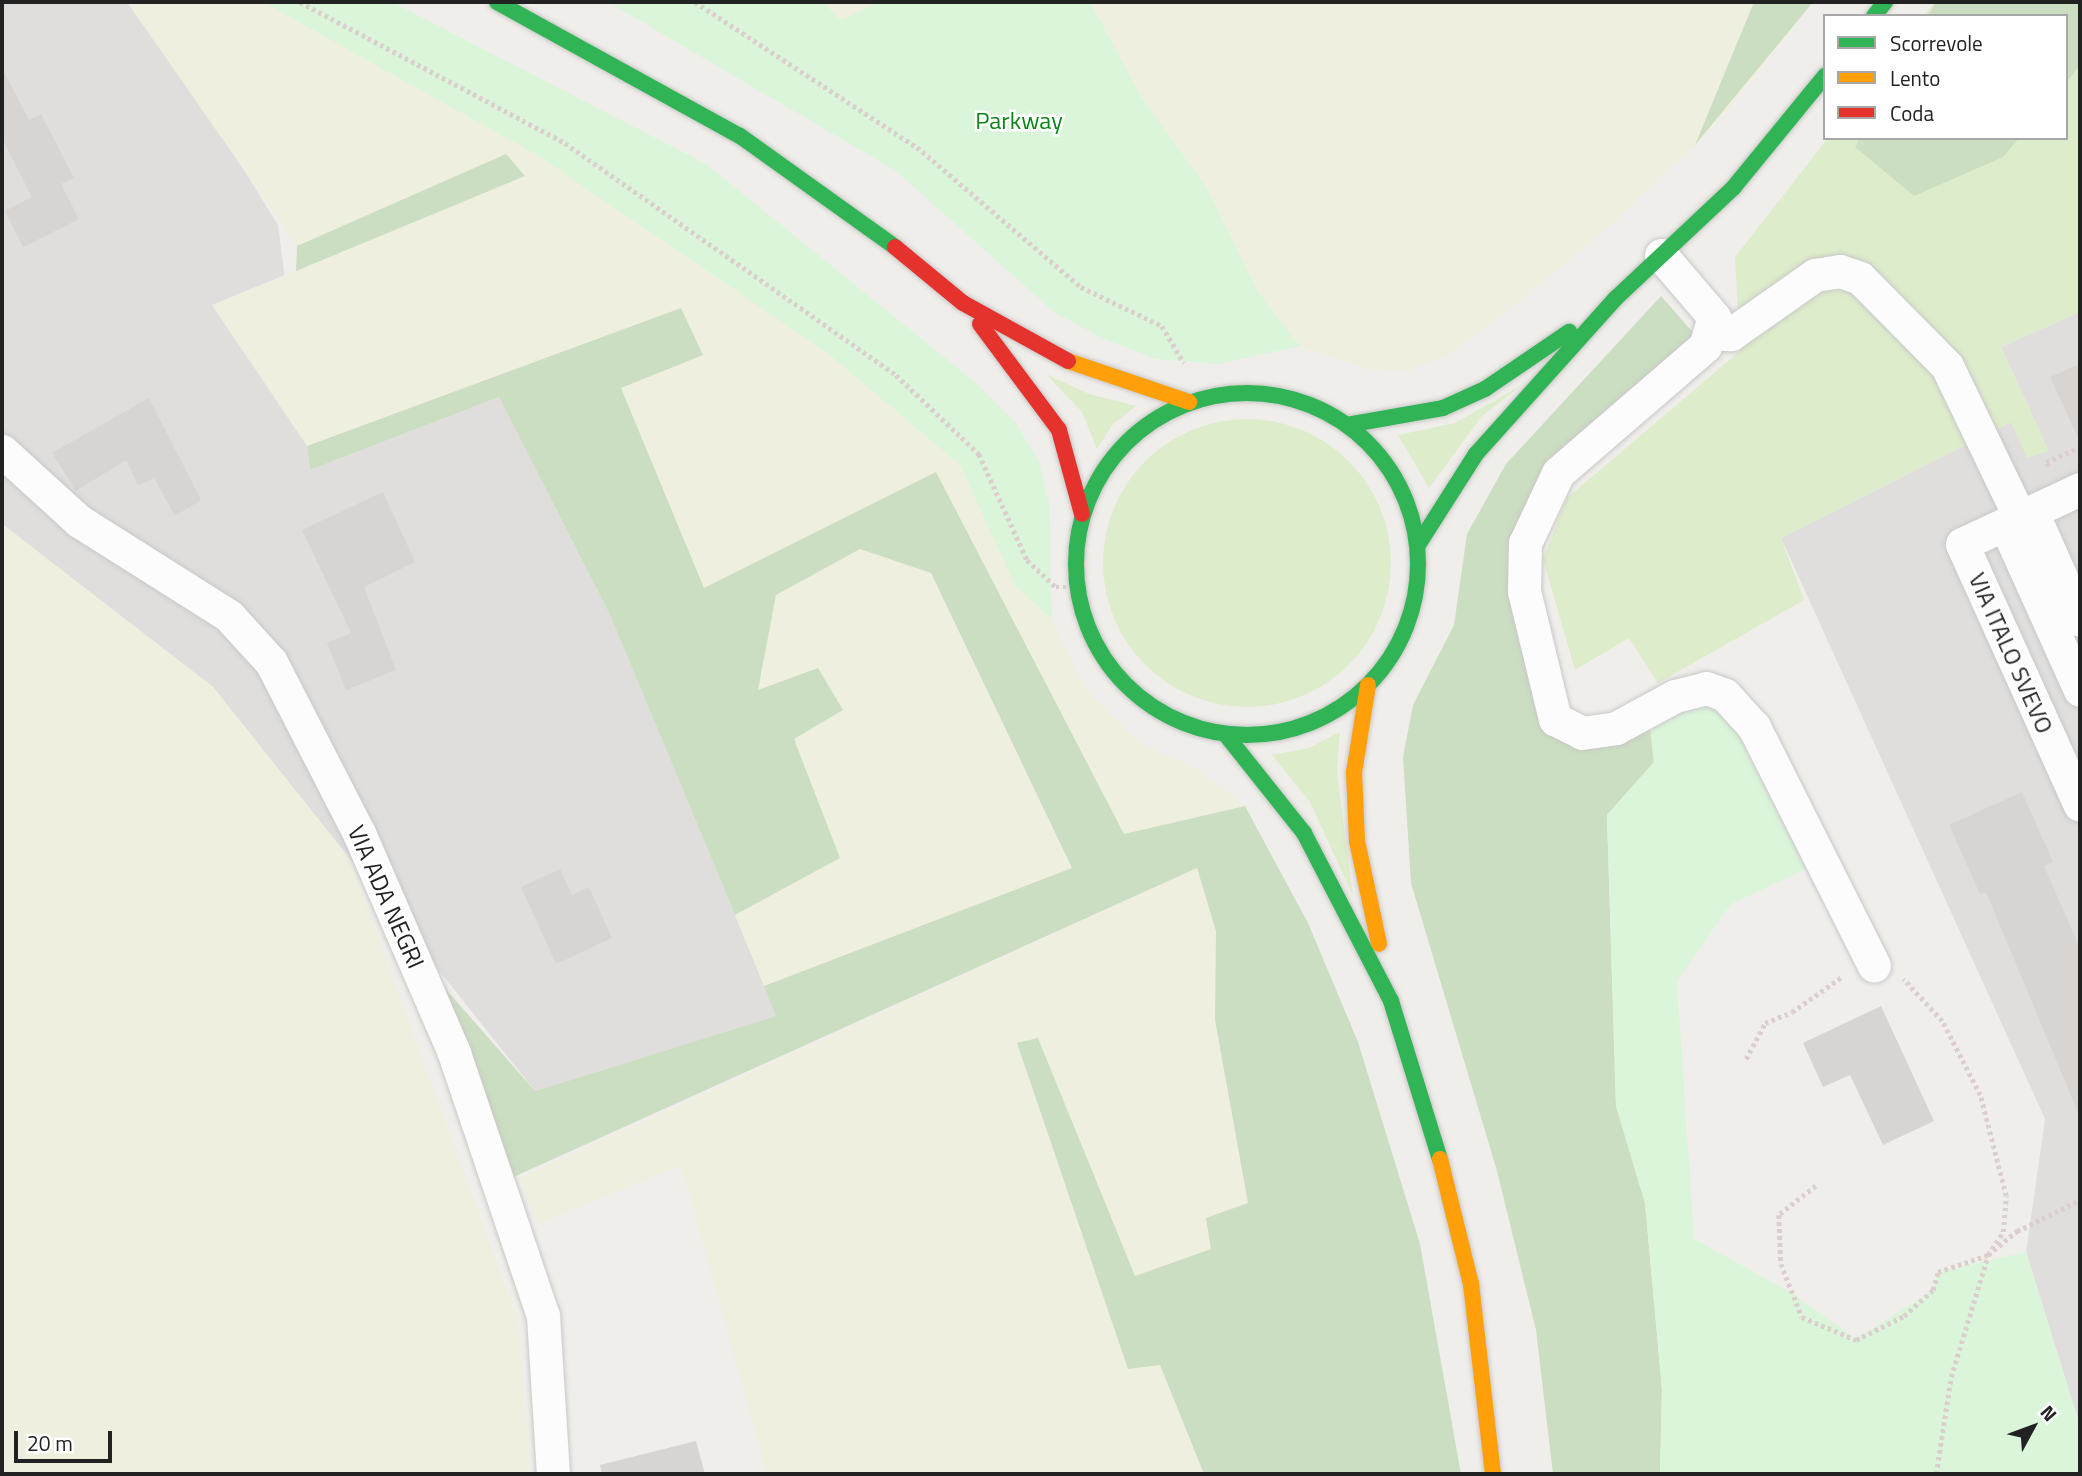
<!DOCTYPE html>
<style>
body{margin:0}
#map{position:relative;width:2082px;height:1476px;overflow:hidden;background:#f0eeeb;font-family:"Titillium Web",sans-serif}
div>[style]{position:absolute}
.residential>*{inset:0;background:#dfdedc}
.farmland>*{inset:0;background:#efefdf}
.grass>*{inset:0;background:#ddeccb}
.round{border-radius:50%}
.forest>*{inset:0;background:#cbdec1}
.park>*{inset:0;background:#daf5da}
.parking>*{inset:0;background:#e0dfde}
.building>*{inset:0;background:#d7d4d2}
.path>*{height:4.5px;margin-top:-2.25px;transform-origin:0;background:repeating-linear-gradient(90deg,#dccecd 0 3.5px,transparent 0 7px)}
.roads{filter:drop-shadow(0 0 2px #c9c8c7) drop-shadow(0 0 2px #c9c8c7)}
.street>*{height:33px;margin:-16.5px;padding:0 16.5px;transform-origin:16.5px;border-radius:16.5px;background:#fdfcfc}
.fast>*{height:16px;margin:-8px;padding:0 8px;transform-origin:8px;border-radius:8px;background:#30b455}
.fast>.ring{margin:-8px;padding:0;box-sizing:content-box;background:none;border:16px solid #30b455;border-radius:50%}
.slow>*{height:16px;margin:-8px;padding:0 8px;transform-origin:8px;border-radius:8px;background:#ff9f0a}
.jam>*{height:16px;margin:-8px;padding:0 8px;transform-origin:8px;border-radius:8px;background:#e5322d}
span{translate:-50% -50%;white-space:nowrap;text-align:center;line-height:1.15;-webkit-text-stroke:5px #fff;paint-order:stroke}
.park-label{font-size:24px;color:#0c8416}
.street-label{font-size:24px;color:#222}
.frame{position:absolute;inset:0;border:4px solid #222;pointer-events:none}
.legend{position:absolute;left:1823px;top:14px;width:245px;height:126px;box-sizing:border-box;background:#fff;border:2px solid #a7a7a7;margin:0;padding:9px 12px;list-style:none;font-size:21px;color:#222}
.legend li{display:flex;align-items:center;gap:14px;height:35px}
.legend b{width:35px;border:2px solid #a7a7a7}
.north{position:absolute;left:1998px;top:1392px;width:70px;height:70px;-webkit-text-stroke:5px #fff;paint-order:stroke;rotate:49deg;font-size:19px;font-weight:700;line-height:28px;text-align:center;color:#222}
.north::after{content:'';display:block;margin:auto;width:24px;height:32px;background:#222;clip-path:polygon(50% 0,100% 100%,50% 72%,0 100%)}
.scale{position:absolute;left:14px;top:1431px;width:98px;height:32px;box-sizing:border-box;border:4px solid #222;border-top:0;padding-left:9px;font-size:21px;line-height:24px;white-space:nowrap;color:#222;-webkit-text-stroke:5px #fff;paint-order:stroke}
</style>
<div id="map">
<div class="residential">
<i style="clip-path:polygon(2px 2px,140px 2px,278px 225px,310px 470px,499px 397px,610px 615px,777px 1016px,535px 1091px,213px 687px,2px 524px)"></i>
<i style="clip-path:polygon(2080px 312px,2080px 1426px,2026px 1252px,2045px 1119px,1781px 538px,2031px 412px,2001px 347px)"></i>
</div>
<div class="farmland">
<i style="clip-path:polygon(127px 2px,263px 2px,537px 155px,826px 352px,960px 465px,1016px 587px,1052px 619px,1083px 686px,1138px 742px,1194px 768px,1245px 806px,1124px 834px,936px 472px,704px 588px,621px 388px,703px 355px,681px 308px,307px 446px,212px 305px,525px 176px,506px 155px,297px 246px)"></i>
<i style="clip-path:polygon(823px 2px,880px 2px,840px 20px)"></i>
<i style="clip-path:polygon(1090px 2px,1813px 2px,1711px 130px,1606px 229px,1502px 315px,1442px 358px,1406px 371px,1370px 370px,1300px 346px,1258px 292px,1207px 188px,1142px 98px)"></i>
<i style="clip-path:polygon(2px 524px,213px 687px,349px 858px,518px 1321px,530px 1474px,2px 1474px)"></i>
<i style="clip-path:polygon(860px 549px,930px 573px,1072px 869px,764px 986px,735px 915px,840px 858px,794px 738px,843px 710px,758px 691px,776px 595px)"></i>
<i style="clip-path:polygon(1197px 868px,1216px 931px,1215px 1020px,1248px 1204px,1211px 1249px,1135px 1277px,1039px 1039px,1017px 1043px,1128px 1369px,1160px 1365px,1204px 1474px,767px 1474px,681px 1165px,537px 1224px,520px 1178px)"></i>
</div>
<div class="grass">
<i style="clip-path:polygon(1935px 2px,2080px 2px,2080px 312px,2001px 347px,2049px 451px,2027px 458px,2011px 422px,1781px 538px,1804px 600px,1658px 683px,1629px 638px,1575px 670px,1543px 559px,1567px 498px,1740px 351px,1735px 257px,1828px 138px,2066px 138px,2066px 16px,1924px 16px)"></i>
<i style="clip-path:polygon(1046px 374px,1089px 394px,1136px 406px,1113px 424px,1097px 449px,1082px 412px)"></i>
<i style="clip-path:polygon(1522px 385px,1482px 416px,1429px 488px,1398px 435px,1455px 423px)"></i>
<i class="round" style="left:1103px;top:419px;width:288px;height:288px"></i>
<i style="clip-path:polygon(1340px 732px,1337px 772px,1353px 896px,1310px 802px,1272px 755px,1309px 748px)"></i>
</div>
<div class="forest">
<i style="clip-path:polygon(1754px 2px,1813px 2px,1695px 145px)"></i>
<i style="clip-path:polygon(1936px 2px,2080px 2px,2080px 66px,2066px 82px,2066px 16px,1928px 16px)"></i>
<i style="clip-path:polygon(1860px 138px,2019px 138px,2003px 157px,1914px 196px,1855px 147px)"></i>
<i style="clip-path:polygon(506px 154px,525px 176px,296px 271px,297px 246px)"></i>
<i style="clip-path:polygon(1661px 296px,1705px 346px,1558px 473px,1525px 543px,1555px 719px,1648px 711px,1654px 762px,1607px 815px,1616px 1106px,1645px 1203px,1662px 1389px,1660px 1474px,1553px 1474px,1536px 1330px,1497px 1171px,1411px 883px,1403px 757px,1413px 705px,1454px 625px,1467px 534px,1506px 464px)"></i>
<i style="clip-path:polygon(681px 308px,703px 355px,621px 388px,704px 588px,936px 472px,1124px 834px,1245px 806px,1308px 923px,1358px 1042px,1420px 1244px,1461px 1474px,1204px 1474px,1160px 1365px,1128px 1369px,1017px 1043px,1038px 1038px,1135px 1276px,1211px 1249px,1206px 1218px,1248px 1203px,1215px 1020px,1216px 931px,1197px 868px,498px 1184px,408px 946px,535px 1091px,776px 1016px,764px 986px,1072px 868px,931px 573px,860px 549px,776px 595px,758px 690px,818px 668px,843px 710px,794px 739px,840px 858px,735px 915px,610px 615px,499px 397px,310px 470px,307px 446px)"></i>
</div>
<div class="park">
<i style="clip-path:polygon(263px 2px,392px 2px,706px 164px,976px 383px,1016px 423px,1039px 462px,1049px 502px,1052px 619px,1016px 587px,960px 465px,826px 352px,537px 155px)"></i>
<i style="clip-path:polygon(608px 2px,823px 2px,840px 20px,880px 2px,1090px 2px,1142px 98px,1207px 188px,1258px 292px,1300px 346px,1218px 364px,1156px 359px,1104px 339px,1054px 312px,896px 171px)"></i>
<i style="clip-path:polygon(1725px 695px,1823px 861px,1731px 904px,1677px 981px,1694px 1239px,1793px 1294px,1856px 1339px,1933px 1290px,1938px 1272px,2026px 1252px,2080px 1426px,2080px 1474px,1660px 1474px,1662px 1389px,1645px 1203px,1616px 1106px,1607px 815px,1654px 762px,1648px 711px)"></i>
</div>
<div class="parking">
<i style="clip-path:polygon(2014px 566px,2080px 713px,2080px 805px,1978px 581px)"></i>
</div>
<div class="building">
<i style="clip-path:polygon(2px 68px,29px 120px,41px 114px,74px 178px,61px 184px,79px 219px,23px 247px,5px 211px,32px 197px,2px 138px)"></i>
<i style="clip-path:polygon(2080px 364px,2080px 442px,2050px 377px)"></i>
<i style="clip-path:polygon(149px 398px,201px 500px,175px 516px,154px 478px,138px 485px,126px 460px,76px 491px,52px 453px)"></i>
<i style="clip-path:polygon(383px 492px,415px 562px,364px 587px,396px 670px,346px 690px,327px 643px,351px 633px,302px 530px)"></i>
<i style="clip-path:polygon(2022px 792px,2053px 862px,2044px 866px,2080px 948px,2080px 1117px,1986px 892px,1980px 894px,1949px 825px)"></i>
<i style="clip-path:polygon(560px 869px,572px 895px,589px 887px,612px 938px,556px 964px,521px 887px)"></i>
<i style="clip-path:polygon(1881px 1006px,1934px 1121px,1883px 1145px,1850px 1075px,1823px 1087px,1803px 1043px)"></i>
<i style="clip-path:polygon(696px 1441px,705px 1474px,602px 1474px,600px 1465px)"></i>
</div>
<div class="path">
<i style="left:300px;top:2px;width:300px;rotate:28deg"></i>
<i style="left:565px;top:143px;width:404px;rotate:35deg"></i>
<i style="left:896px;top:375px;width:115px;rotate:43.6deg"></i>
<i style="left:979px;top:454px;width:116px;rotate:65.6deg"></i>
<i style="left:1027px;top:560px;width:40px;rotate:43deg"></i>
<i style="left:1056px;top:587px;width:20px"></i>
<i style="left:695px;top:2px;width:265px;rotate:33.2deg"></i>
<i style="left:917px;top:147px;width:216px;rotate:40.5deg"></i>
<i style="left:1081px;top:287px;width:90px;rotate:25.7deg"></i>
<i style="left:1162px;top:326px;width:43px;rotate:59.3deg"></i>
<i style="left:2048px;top:467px;width:5px;rotate:-112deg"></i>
<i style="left:2046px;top:462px;width:37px;rotate:-24deg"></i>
<i style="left:1746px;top:1059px;width:41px;rotate:-62.2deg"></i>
<i style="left:1765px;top:1023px;width:29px;rotate:-22deg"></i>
<i style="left:1792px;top:1012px;width:62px;rotate:-35.2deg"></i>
<i style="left:1816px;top:1186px;width:47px;rotate:141.9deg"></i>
<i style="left:1779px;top:1215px;width:49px;rotate:87.7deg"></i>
<i style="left:1781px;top:1264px;width:57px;rotate:68.4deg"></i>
<i style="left:1802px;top:1317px;width:59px;rotate:23.1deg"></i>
<i style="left:1856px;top:1340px;width:54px;rotate:-26.6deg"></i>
<i style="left:1904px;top:1316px;width:39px;rotate:-42deg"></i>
<i style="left:1933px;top:1290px;width:19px;rotate:-74deg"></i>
<i style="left:1938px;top:1272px;width:53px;rotate:-18.8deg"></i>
<i style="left:1988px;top:1255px;width:27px;rotate:-57deg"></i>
<i style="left:2003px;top:1232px;width:36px;rotate:-85deg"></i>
<i style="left:2006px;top:1196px;width:104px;rotate:-104.4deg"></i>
<i style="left:1980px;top:1095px;width:83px;rotate:-117.2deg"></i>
<i style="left:1942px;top:1021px;width:57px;rotate:-132.9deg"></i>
<i style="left:1936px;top:1474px;width:98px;rotate:-81.2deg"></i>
<i style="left:1951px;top:1377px;width:127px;rotate:-73.1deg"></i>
<i style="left:1988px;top:1255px;width:38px;rotate:-40deg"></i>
<i style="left:2017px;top:1231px;width:70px;rotate:-26.2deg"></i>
</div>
<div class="roads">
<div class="street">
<i style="left:1661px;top:255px;width:82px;rotate:49.5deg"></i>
<i style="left:1714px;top:317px;width:30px;rotate:107deg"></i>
<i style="left:1705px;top:346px;width:194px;rotate:139.2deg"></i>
<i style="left:1558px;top:473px;width:77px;rotate:115.2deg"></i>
<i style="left:1525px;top:543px;width:48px;rotate:91.2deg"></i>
<i style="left:1524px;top:591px;width:132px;rotate:76.4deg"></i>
<i style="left:1555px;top:719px;width:30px;rotate:27deg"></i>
<i style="left:1582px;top:733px;width:34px;rotate:-8deg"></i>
<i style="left:1616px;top:728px;width:67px;rotate:-28.5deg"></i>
<i style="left:1675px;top:696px;width:32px;rotate:-14deg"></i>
<i style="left:1706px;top:688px;width:20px;rotate:20deg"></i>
<i style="left:1725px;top:695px;width:43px;rotate:47.8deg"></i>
<i style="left:1754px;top:727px;width:267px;rotate:63.3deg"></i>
<i style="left:1709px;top:333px;width:22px;rotate:3deg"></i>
<i style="left:1731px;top:334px;width:103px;rotate:-35.1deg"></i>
<i style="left:1815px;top:275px;width:25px;rotate:-9deg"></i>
<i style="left:1840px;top:271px;width:21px;rotate:19deg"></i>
<i style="left:1860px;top:278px;width:124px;rotate:45.3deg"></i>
<i style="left:1947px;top:366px;width:169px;rotate:64.3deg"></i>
<i style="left:2px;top:451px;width:104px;rotate:42.3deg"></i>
<i style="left:79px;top:521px;width:178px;rotate:32.3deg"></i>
<i style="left:229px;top:616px;width:62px;rotate:47.6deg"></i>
<i style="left:271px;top:662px;width:192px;rotate:62.8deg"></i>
<i style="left:359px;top:833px;width:240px;rotate:66.6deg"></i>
<i style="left:454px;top:1053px;width:278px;rotate:71.3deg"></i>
<i style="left:543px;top:1316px;width:158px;rotate:86.4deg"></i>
<i style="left:2080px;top:489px;width:130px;rotate:155deg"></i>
<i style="left:1962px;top:544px;width:286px;rotate:65.7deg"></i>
<i style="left:2032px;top:512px;width:118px;rotate:66deg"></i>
<i style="left:2005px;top:524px;width:182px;rotate:65.7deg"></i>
</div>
<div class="fast">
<i style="left:497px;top:2px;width:277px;rotate:28.9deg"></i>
<i style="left:740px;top:136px;width:191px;rotate:35.6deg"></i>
<i style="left:1874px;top:16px;width:18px;rotate:-52deg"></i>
<i class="ring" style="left:1076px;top:393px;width:326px;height:326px"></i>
<i style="left:1347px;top:425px;width:97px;rotate:-10deg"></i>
<i style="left:1443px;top:408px;width:46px;rotate:-24.3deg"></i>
<i style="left:1485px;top:389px;width:102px;rotate:-34.2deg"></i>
<i style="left:1418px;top:545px;width:108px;rotate:-57.5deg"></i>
<i style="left:1476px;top:454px;width:210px;rotate:-48.1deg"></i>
<i style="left:1616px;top:298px;width:162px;rotate:-43.2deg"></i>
<i style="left:1734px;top:187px;width:144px;rotate:-50.7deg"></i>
<i style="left:1226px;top:735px;width:125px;rotate:51.5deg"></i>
<i style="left:1304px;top:833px;width:189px;rotate:62.6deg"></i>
<i style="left:1391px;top:1001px;width:165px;rotate:72.8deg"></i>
</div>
<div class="slow">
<i style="left:1068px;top:361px;width:128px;rotate:18.7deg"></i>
<i style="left:1368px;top:685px;width:88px;rotate:99.1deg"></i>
<i style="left:1354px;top:772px;width:69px;rotate:87.5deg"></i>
<i style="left:1357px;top:841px;width:105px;rotate:77.9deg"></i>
<i style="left:1440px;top:1159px;width:129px;rotate:76.1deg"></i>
<i style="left:1471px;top:1284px;width:191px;rotate:83.4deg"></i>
</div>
<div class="jam">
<i style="left:895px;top:247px;width:88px;rotate:39.5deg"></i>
<i style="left:963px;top:303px;width:120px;rotate:28.9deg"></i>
<i style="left:980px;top:324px;width:132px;rotate:53.3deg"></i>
<i style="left:1059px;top:430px;width:87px;rotate:74.7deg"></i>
</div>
</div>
<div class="park-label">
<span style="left:1019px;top:121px">Parkway</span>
</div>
<div class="street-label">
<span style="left:2011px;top:653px;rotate:66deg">VIA ITALO SVEVO</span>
<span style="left:386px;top:897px;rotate:66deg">VIA ADA NEGRI</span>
</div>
<div class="frame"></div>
<ul class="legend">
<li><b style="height:9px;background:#30b455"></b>Scorrevole</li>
<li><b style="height:9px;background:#ff9f0a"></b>Lento</li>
<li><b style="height:9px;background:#e5322d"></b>Coda</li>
</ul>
<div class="north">N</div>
<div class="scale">20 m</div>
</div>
